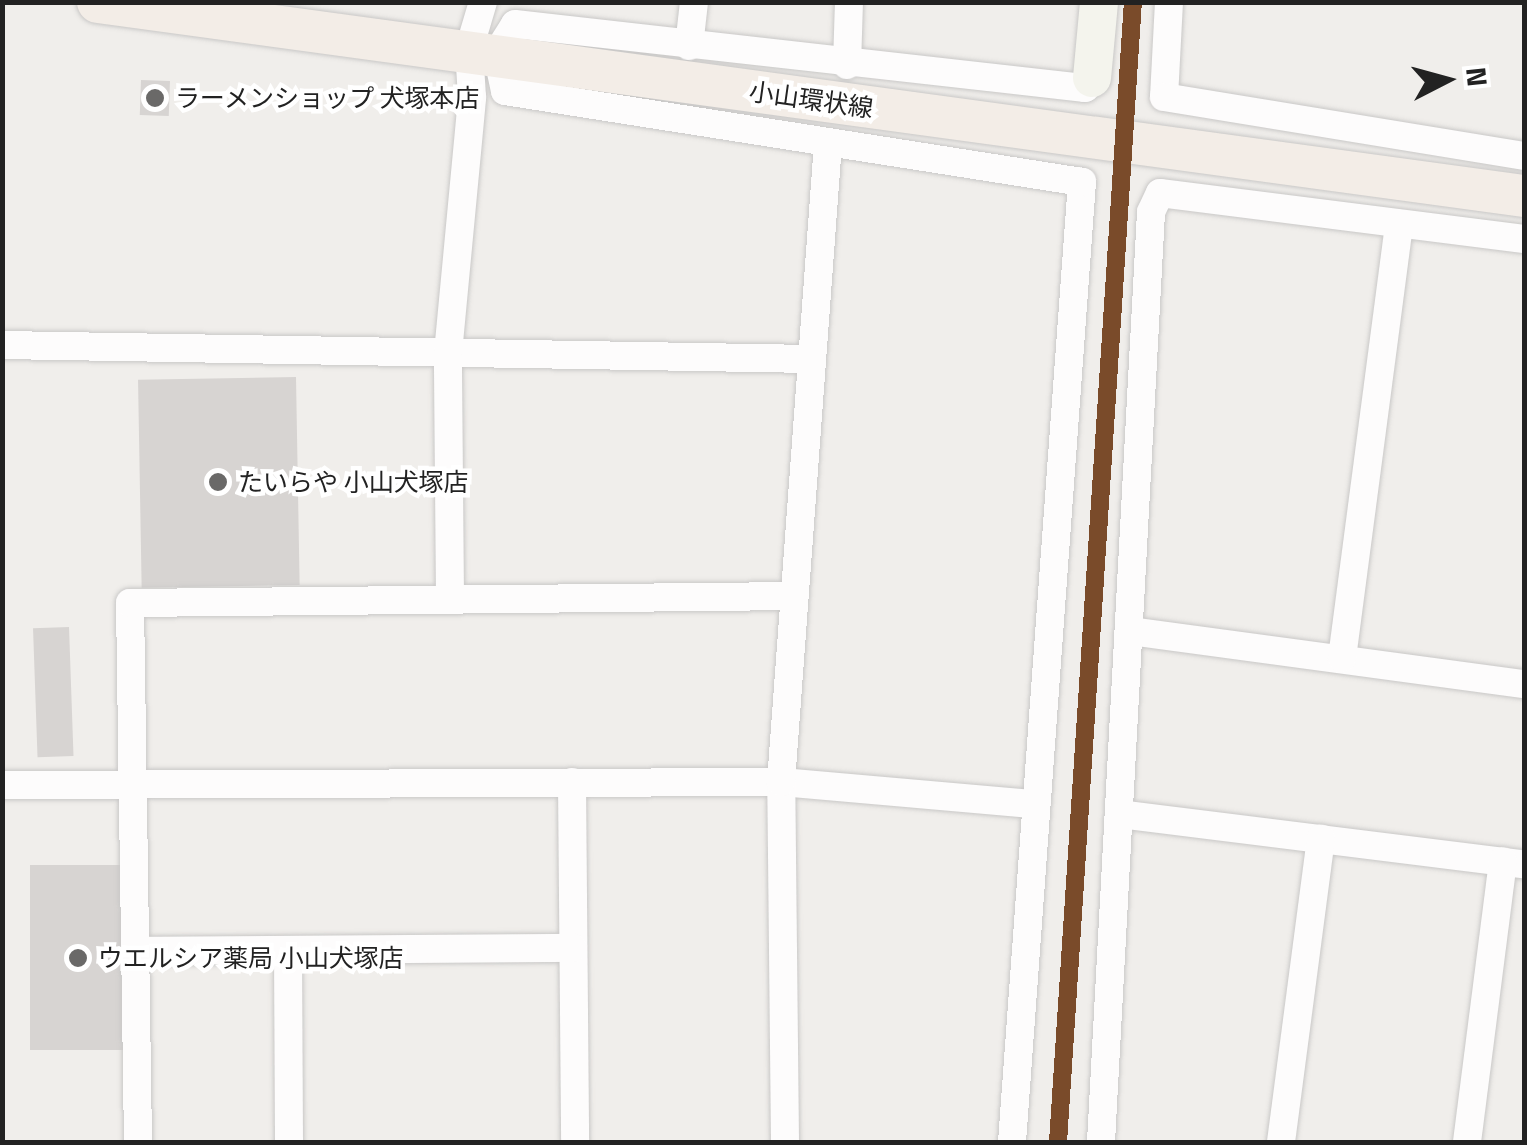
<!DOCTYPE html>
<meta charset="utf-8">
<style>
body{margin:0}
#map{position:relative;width:1527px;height:1145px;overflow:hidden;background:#f0eeeb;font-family:"Titillium Web","Noto Sans JP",sans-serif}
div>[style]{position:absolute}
.building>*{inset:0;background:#d7d4d2;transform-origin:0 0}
.roads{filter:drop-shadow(0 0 2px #c9c8c7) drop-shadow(0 0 2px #c9c8c7)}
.street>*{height:28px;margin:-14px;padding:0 14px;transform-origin:14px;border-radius:14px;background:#fdfcfc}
.secondary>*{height:38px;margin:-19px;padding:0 19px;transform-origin:19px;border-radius:19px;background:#f4f4ed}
.primary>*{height:42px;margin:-21px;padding:0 21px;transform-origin:21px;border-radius:21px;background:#f3ede7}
.rail-1>*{height:18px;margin:-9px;padding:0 9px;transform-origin:9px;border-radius:9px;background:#7a4b2a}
.dots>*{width:28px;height:28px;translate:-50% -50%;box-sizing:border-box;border:5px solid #fff;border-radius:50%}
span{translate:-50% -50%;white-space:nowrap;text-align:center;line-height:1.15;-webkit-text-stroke:9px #fff;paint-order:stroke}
.poi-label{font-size:25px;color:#222}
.left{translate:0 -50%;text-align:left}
.street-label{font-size:25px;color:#222}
.frame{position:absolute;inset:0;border:5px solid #222;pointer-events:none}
.north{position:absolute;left:1397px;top:30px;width:100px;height:100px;-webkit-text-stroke:8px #fff;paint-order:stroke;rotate:84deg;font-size:28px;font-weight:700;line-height:40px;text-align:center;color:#222}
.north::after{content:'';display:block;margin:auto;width:35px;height:45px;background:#222;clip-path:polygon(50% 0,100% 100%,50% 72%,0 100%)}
</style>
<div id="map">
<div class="building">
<i style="left:141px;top:80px;width:29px;height:35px;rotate:2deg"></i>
<i style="left:296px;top:377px;width:208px;height:158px;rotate:89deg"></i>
<i style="left:69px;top:627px;width:129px;height:36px;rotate:88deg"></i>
<i style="left:30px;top:865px;width:95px;height:185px"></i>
</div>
<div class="roads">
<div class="street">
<i style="left:1169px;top:2px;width:95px;rotate:93deg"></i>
<i style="left:1164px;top:97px;width:365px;rotate:9.3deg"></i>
<i style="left:689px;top:46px;width:44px;rotate:-83.5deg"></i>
<i style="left:847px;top:65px;width:63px;rotate:-88.2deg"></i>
<i style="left:2px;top:345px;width:809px;rotate:0.99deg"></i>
<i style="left:450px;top:598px;width:245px;rotate:-90.5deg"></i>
<i style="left:448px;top:353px;width:257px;rotate:-84.6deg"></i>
<i style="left:472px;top:97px;width:48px;rotate:-93.6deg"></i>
<i style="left:469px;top:49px;width:49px;rotate:-73.4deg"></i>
<i style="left:1130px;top:631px;width:398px;rotate:7.7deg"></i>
<i style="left:1342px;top:658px;width:438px;rotate:-82.5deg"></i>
<i style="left:572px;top:782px;width:360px;rotate:89.5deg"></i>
<i style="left:2px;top:785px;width:779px;rotate:-0.22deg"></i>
<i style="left:781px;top:782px;width:255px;rotate:5deg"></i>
<i style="left:1120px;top:814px;width:407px;rotate:7.1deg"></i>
<i style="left:288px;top:950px;width:192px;rotate:89.7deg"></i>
<i style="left:138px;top:951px;width:435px;rotate:-0.4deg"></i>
<i style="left:138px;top:1142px;width:539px;rotate:-90.85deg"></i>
<i style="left:130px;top:603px;width:664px;rotate:-0.6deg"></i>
<i style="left:785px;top:1142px;width:360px;rotate:-90.6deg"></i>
<i style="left:781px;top:782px;width:640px;rotate:-85.79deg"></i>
<i style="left:1012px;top:1142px;width:963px;rotate:-85.83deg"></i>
<i style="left:1082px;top:182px;width:584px;rotate:-171.04deg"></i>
<i style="left:505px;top:91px;width:39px;rotate:-102deg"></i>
<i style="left:497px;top:53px;width:34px;rotate:-58deg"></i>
<i style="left:515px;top:24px;width:574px;rotate:6.41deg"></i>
<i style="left:1085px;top:88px;width:12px;rotate:-55deg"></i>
<i style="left:1101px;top:1142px;width:931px;rotate:-86.92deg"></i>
<i style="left:1151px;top:212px;width:21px;rotate:-65deg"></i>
<i style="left:1160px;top:193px;width:367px;rotate:7.2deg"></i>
<i style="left:1281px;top:1142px;width:306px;rotate:-82.5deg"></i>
<i style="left:1467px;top:1142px;width:283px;rotate:-82.7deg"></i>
</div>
<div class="secondary">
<i style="left:1092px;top:78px;width:76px;rotate:-84.7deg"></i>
</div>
<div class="primary">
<i style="left:98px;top:2px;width:1439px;rotate:7.75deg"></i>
</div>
</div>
<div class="rail-1">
<i style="left:1058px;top:1142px;width:1142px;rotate:-86.24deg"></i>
</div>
<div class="dots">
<i style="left:155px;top:98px;background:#6a6968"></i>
<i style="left:218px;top:482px;background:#6a6968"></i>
<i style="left:78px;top:958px;background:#6a6968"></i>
</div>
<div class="poi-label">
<span class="left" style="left:175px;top:98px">ラーメンショップ 犬塚本店</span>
<span class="left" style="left:238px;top:482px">たいらや 小山犬塚店</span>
<span class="left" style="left:98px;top:958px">ウエルシア薬局 小山犬塚店</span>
</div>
<div class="street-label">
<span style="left:811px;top:100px;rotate:8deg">小山環状線</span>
</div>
<div class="frame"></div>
<div class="north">N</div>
</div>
